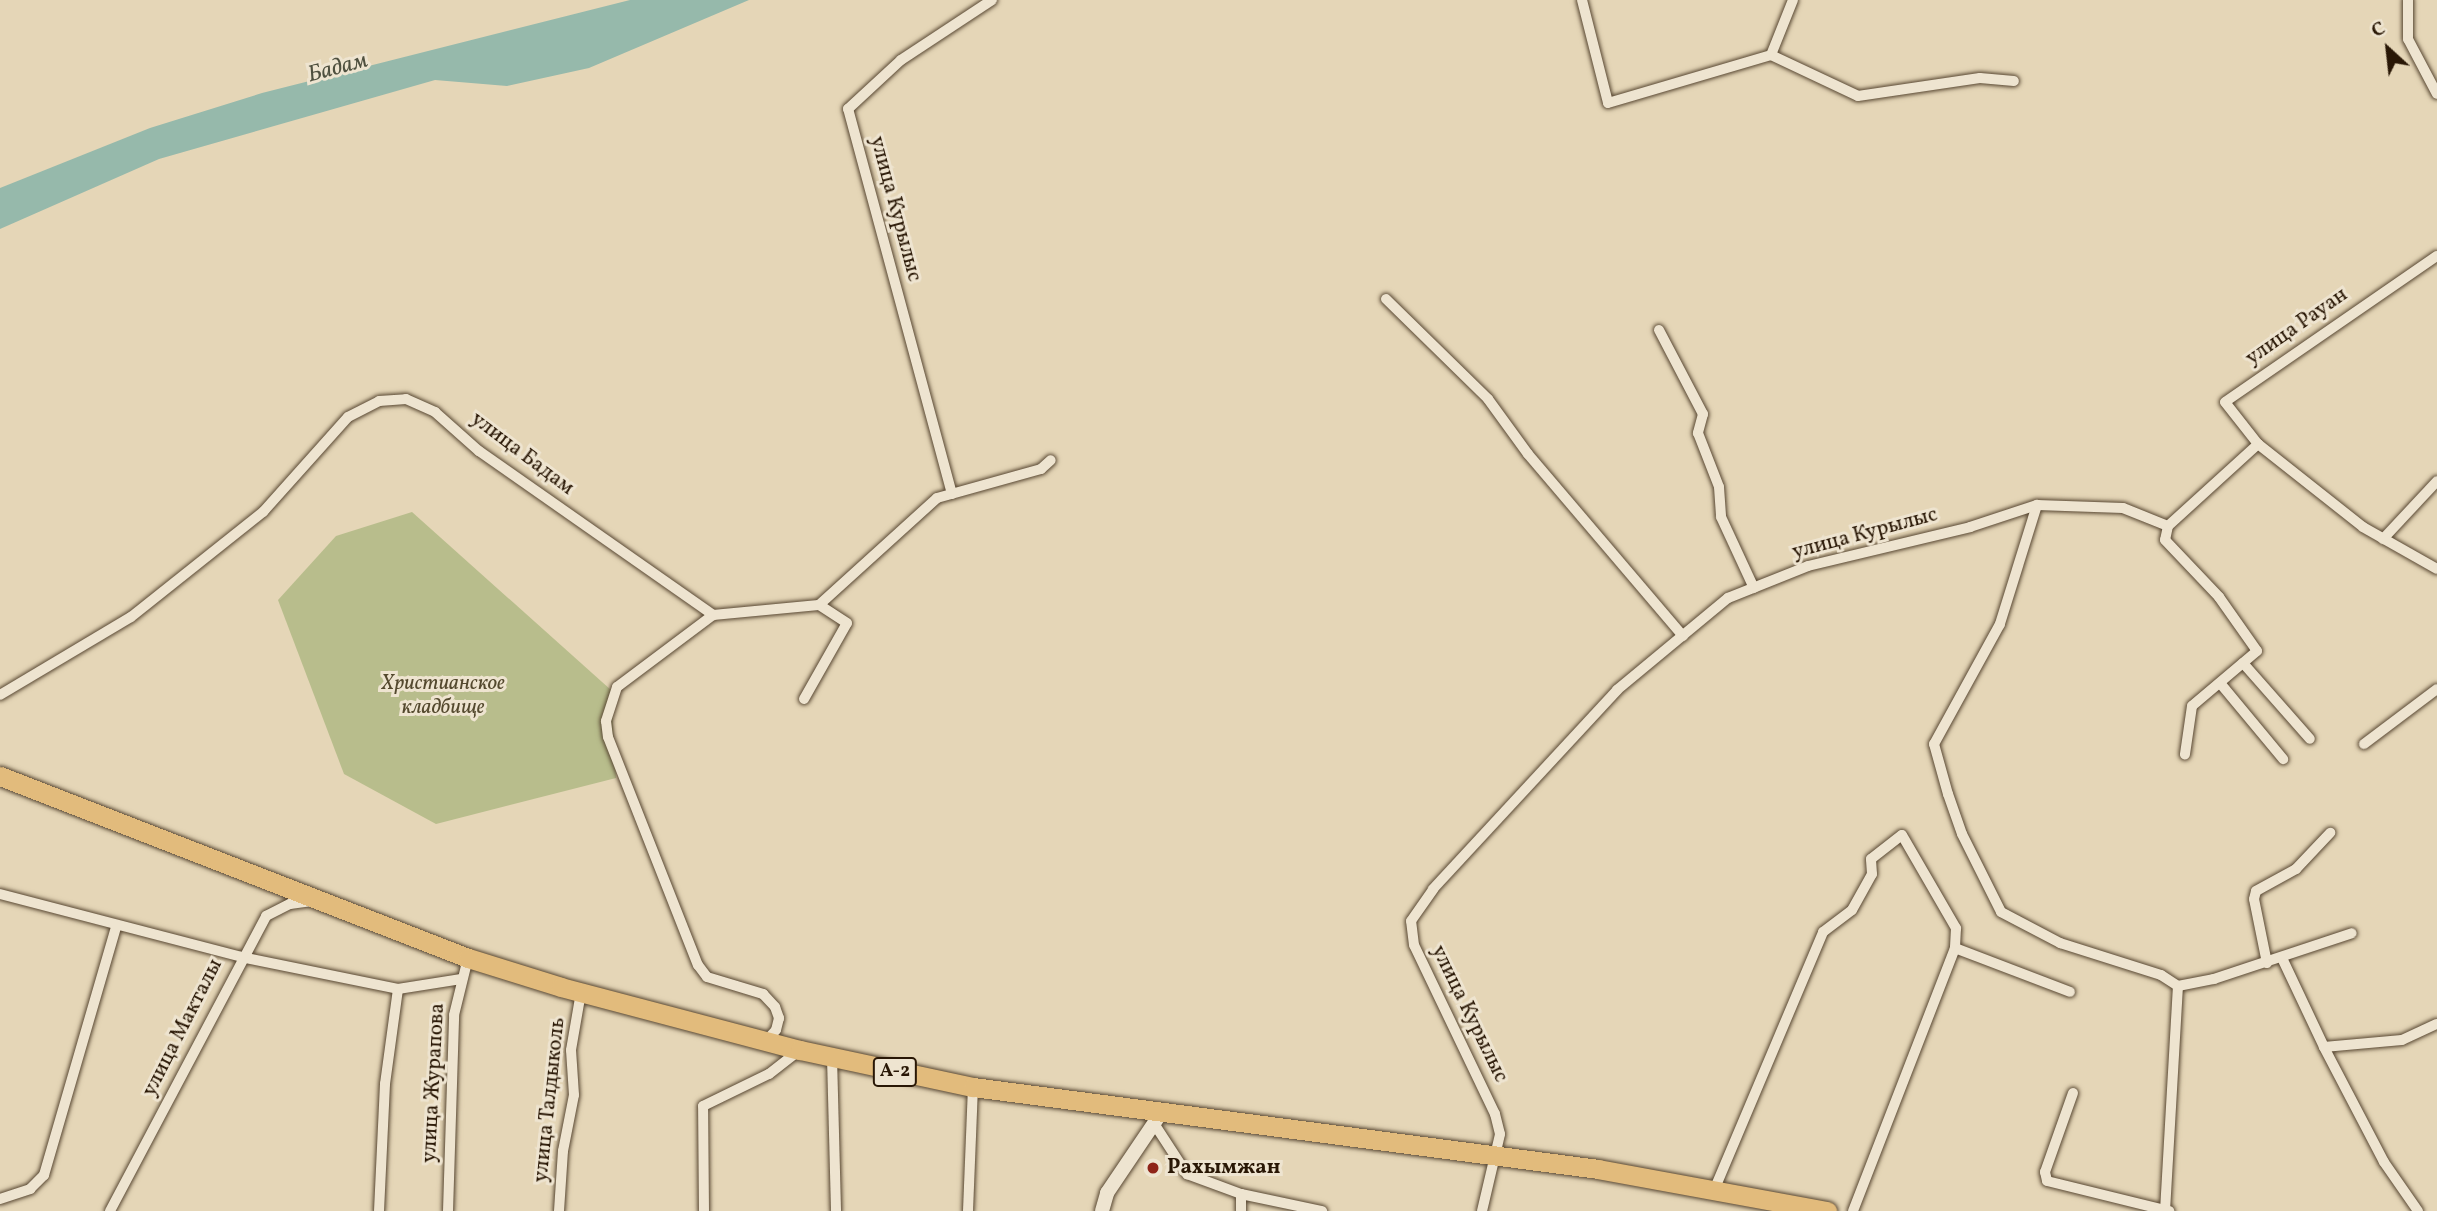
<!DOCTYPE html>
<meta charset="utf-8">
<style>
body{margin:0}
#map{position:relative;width:2437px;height:1211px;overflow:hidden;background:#e5d6b7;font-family:Vollkorn,serif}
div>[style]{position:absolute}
.green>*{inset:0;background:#b8bd8c}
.water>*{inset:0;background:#96b9ab}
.roads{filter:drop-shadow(0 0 2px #584732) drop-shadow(0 0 2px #584732)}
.minor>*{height:10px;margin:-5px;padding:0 5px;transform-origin:5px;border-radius:5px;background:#eee4d0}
.tertiary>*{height:14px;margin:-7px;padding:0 7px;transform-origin:7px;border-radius:7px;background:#eee4d0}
.trunk>*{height:19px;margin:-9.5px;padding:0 9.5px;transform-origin:9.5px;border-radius:9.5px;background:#e2bb7c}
.dots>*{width:19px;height:19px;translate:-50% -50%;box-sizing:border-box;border:4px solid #eee4d0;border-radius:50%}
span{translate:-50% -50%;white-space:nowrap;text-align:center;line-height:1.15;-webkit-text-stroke:6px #eee4d0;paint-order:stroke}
.shield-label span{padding:2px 5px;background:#eee4d0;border:2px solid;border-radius:5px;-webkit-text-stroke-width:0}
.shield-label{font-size:19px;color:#291705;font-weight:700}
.street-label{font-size:21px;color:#291705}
.park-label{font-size:21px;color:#54492e;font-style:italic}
.poi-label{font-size:21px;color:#291705;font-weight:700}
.left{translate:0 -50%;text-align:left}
.water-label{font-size:23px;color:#4f503f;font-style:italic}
.north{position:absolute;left:2353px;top:14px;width:70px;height:70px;-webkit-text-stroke:5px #eee4d0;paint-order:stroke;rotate:333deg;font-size:19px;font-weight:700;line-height:28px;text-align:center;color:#291705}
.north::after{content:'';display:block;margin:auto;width:24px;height:32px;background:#291705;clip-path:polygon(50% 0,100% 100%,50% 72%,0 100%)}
</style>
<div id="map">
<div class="green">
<i style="clip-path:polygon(412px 512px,611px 690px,616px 778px,436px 824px,344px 774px,278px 600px,336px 536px)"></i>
</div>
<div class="water">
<i style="clip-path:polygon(630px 0,749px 0,589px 68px,507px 86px,435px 80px,159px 159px,0 229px,0 188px,150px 128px,262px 93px)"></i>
</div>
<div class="roads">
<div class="minor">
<i style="left:1582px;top:0;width:106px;rotate:75.8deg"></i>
<i style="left:1608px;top:103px;width:170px;rotate:-16.4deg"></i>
<i style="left:1771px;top:55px;width:59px;rotate:-68.2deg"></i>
<i style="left:2408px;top:0;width:39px;rotate:90deg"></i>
<i style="left:2408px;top:39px;width:62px;rotate:62.2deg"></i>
<i style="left:1771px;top:55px;width:96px;rotate:25.2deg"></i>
<i style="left:1858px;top:96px;width:123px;rotate:-8.4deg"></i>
<i style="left:1980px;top:78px;width:34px;rotate:5deg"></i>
<i style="left:1386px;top:299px;width:143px;rotate:44.4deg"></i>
<i style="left:1488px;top:399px;width:68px;rotate:54deg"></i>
<i style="left:1528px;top:454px;width:239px;rotate:49.6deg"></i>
<i style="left:1659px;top:330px;width:95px;rotate:62.4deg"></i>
<i style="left:1703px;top:414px;width:20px;rotate:105deg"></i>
<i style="left:1698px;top:433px;width:58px;rotate:68.7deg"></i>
<i style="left:1719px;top:487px;width:30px;rotate:86deg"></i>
<i style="left:1721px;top:517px;width:78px;rotate:65.1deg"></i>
<i style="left:2258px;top:444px;width:53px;rotate:-128.2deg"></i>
<i style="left:2225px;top:402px;width:257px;rotate:-34.6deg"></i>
<i style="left:952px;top:494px;width:399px;rotate:-105.1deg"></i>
<i style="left:848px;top:109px;width:72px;rotate:-42.8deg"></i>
<i style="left:901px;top:60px;width:109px;rotate:-33.4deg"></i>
<i style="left:2037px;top:505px;width:125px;rotate:107.3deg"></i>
<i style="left:2000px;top:624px;width:137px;rotate:118.8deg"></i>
<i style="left:1934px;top:744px;width:52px;rotate:74.4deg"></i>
<i style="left:1948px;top:794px;width:42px;rotate:70.7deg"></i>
<i style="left:1962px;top:834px;width:87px;rotate:63.4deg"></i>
<i style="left:2001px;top:912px;width:67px;rotate:27.7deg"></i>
<i style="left:2060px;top:943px;width:106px;rotate:17.6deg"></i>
<i style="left:2161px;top:975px;width:20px;rotate:33deg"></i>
<i style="left:2168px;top:526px;width:14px;rotate:102deg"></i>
<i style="left:2165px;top:540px;width:79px;rotate:46.5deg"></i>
<i style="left:2219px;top:597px;width:66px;rotate:54.9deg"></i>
<i style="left:2257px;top:651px;width:85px;rotate:139.8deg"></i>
<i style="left:2192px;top:706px;width:49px;rotate:98.3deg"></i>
<i style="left:2383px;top:539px;width:79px;rotate:-47deg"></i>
<i style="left:713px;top:615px;width:120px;rotate:143.1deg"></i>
<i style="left:617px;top:687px;width:36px;rotate:108deg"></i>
<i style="left:606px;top:721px;width:16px;rotate:83deg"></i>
<i style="left:608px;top:737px;width:245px;rotate:68.5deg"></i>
<i style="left:698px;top:965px;width:15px;rotate:53deg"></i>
<i style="left:707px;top:977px;width:59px;rotate:16.9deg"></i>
<i style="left:763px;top:994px;width:18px;rotate:47deg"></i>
<i style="left:775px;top:1007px;width:12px;rotate:70deg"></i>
<i style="left:779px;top:1018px;width:12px;rotate:104deg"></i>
<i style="left:776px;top:1030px;width:15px;rotate:132deg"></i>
<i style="left:2243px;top:663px;width:101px;rotate:48.6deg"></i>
<i style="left:2220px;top:683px;width:99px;rotate:50.3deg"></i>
<i style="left:0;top:695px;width:152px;rotate:-30.8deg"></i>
<i style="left:131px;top:617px;width:169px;rotate:-38.5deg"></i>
<i style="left:263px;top:512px;width:127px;rotate:-48.2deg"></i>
<i style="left:348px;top:417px;width:35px;rotate:-27deg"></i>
<i style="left:379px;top:401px;width:27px;rotate:-4deg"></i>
<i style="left:406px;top:399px;width:32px;rotate:24deg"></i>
<i style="left:435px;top:412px;width:59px;rotate:41.6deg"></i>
<i style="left:479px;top:451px;width:286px;rotate:35deg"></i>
<i style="left:713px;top:615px;width:106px;rotate:-5.4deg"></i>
<i style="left:819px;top:605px;width:159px;rotate:-42.2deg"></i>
<i style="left:937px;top:498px;width:108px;rotate:-15.6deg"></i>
<i style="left:1041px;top:469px;width:13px;rotate:-42deg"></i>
<i style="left:804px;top:699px;width:87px;rotate:-60.5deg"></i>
<i style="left:847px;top:623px;width:33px;rotate:-147deg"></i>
<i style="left:2364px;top:744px;width:91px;rotate:-37deg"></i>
<i style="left:0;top:894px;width:249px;rotate:14.6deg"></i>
<i style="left:241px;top:957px;width:160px;rotate:11.5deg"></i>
<i style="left:398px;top:989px;width:96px;rotate:97.8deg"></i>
<i style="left:385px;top:1084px;width:127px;rotate:92.7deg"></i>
<i style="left:2282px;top:958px;width:98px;rotate:64.7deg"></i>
<i style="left:2267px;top:963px;width:65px;rotate:-101.5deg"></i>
<i style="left:2254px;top:899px;width:8px;rotate:-76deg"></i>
<i style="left:2256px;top:891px;width:46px;rotate:-28.8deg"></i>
<i style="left:2296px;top:869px;width:50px;rotate:-46.6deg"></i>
<i style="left:398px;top:989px;width:64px;rotate:-9deg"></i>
<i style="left:832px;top:1057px;width:154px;rotate:88.5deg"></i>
<i style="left:2073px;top:1093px;width:84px;rotate:109.5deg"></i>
<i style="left:2045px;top:1172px;width:9px;rotate:77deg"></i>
<i style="left:2047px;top:1181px;width:126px;rotate:13.8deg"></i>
<i style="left:1155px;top:1125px;width:59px;rotate:56.9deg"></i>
<i style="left:1187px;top:1174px;width:58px;rotate:20.3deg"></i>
<i style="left:1241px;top:1194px;width:83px;rotate:11.9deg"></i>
<i style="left:1715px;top:1188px;width:278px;rotate:-67.1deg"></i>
<i style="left:1823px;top:932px;width:36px;rotate:-37deg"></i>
<i style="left:1852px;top:910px;width:41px;rotate:-60.9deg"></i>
<i style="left:1872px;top:874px;width:15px;rotate:-94deg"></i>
<i style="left:1871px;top:859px;width:39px;rotate:-38deg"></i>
<i style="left:1902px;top:835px;width:108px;rotate:59.9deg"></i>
<i style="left:1956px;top:928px;width:20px;rotate:93deg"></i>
<i style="left:0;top:1199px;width:32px;rotate:-18deg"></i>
<i style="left:30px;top:1189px;width:20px;rotate:-45deg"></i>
<i style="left:44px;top:1175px;width:258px;rotate:-73.8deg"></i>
<i style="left:110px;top:1211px;width:334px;rotate:-62.1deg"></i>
<i style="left:266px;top:916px;width:27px;rotate:-27deg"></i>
<i style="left:290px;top:904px;width:22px;rotate:-8deg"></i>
<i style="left:448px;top:1211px;width:196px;rotate:-88.2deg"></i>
<i style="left:454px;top:1015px;width:59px;rotate:-76.2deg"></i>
<i style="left:559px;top:1211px;width:60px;rotate:-86.2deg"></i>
<i style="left:563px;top:1151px;width:57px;rotate:-78.9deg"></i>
<i style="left:574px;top:1095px;width:45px;rotate:-93.8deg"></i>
<i style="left:571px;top:1050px;width:59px;rotate:-80.2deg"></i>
<i style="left:704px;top:1211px;width:105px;rotate:-90.5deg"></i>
<i style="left:703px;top:1106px;width:73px;rotate:-25.9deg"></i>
<i style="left:769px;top:1074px;width:39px;rotate:-38deg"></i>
<i style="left:968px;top:1211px;width:124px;rotate:-87.7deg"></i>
<i style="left:1241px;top:1211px;width:17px;rotate:-90deg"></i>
<i style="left:1482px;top:1211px;width:79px;rotate:-76.8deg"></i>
<i style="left:1500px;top:1134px;width:21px;rotate:-104deg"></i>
<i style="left:1495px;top:1114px;width:187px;rotate:-115.6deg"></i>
<i style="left:1414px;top:945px;width:24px;rotate:-97deg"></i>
<i style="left:1411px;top:921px;width:39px;rotate:-55deg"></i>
<i style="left:1433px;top:889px;width:271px;rotate:-47.2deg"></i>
<i style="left:1617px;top:690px;width:144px;rotate:-39.7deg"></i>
<i style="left:1728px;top:598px;width:86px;rotate:-21.8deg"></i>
<i style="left:1808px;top:566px;width:167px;rotate:-13.5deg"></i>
<i style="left:1970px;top:527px;width:71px;rotate:-18.2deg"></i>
<i style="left:2037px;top:505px;width:86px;rotate:2deg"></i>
<i style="left:2123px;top:508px;width:48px;rotate:21.8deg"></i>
<i style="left:2168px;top:526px;width:122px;rotate:-42.3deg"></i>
<i style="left:2258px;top:444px;width:134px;rotate:38.3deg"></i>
<i style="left:2363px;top:527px;width:85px;rotate:29.6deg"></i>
<i style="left:1853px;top:1211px;width:282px;rotate:-68.8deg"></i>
<i style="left:1955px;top:948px;width:123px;rotate:20.9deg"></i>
<i style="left:2165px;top:1211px;width:225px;rotate:-86.7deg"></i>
<i style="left:2178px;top:986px;width:37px;rotate:-11deg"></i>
<i style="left:2214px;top:979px;width:145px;rotate:-18.4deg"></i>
<i style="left:2418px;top:1211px;width:60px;rotate:-124.8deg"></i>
<i style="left:2384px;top:1162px;width:130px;rotate:-117.6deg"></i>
<i style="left:2324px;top:1047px;width:78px;rotate:-5.1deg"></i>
<i style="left:2402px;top:1040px;width:38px;rotate:-25deg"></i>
</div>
<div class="tertiary">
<i style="left:1102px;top:1211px;width:19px;rotate:-74deg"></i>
<i style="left:1107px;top:1193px;width:97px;rotate:-56deg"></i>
</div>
<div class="trunk">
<i style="left:0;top:776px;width:502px;rotate:21.25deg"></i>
<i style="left:468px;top:958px;width:97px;rotate:17.3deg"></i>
<i style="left:561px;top:987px;width:247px;rotate:14.8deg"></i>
<i style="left:800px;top:1050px;width:177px;rotate:12.1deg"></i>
<i style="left:973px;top:1087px;width:630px;rotate:7.47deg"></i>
<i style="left:1598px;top:1169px;width:233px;rotate:10.4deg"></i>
</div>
</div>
<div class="dots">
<i style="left:1153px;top:1168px;background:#8f2418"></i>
</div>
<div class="shield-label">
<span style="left:895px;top:1072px">A-2</span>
</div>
<div class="street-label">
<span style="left:895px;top:209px;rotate:75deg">улица Курылыс</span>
<span style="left:2297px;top:327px;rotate:-35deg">улица Рауан</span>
<span style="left:522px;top:454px;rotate:37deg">улица Бадам</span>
<span style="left:1865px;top:534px;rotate:-15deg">улица Курылыс</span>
<span style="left:1469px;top:1014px;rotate:64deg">улица Курылыс</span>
<span style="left:183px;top:1028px;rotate:-63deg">улица Макталы</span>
<span style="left:434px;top:1083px;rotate:-87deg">улица Журапова</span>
<span style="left:550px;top:1100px;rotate:-84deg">улица Талдыколь</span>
</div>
<div class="park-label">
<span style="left:443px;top:696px">Христианское<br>кладбище</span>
</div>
<div class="poi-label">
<span class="left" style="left:1167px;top:1168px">Рахымжан</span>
</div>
<div class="water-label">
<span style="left:338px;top:68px;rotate:-15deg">Бадам</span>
</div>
<div class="north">С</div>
</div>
